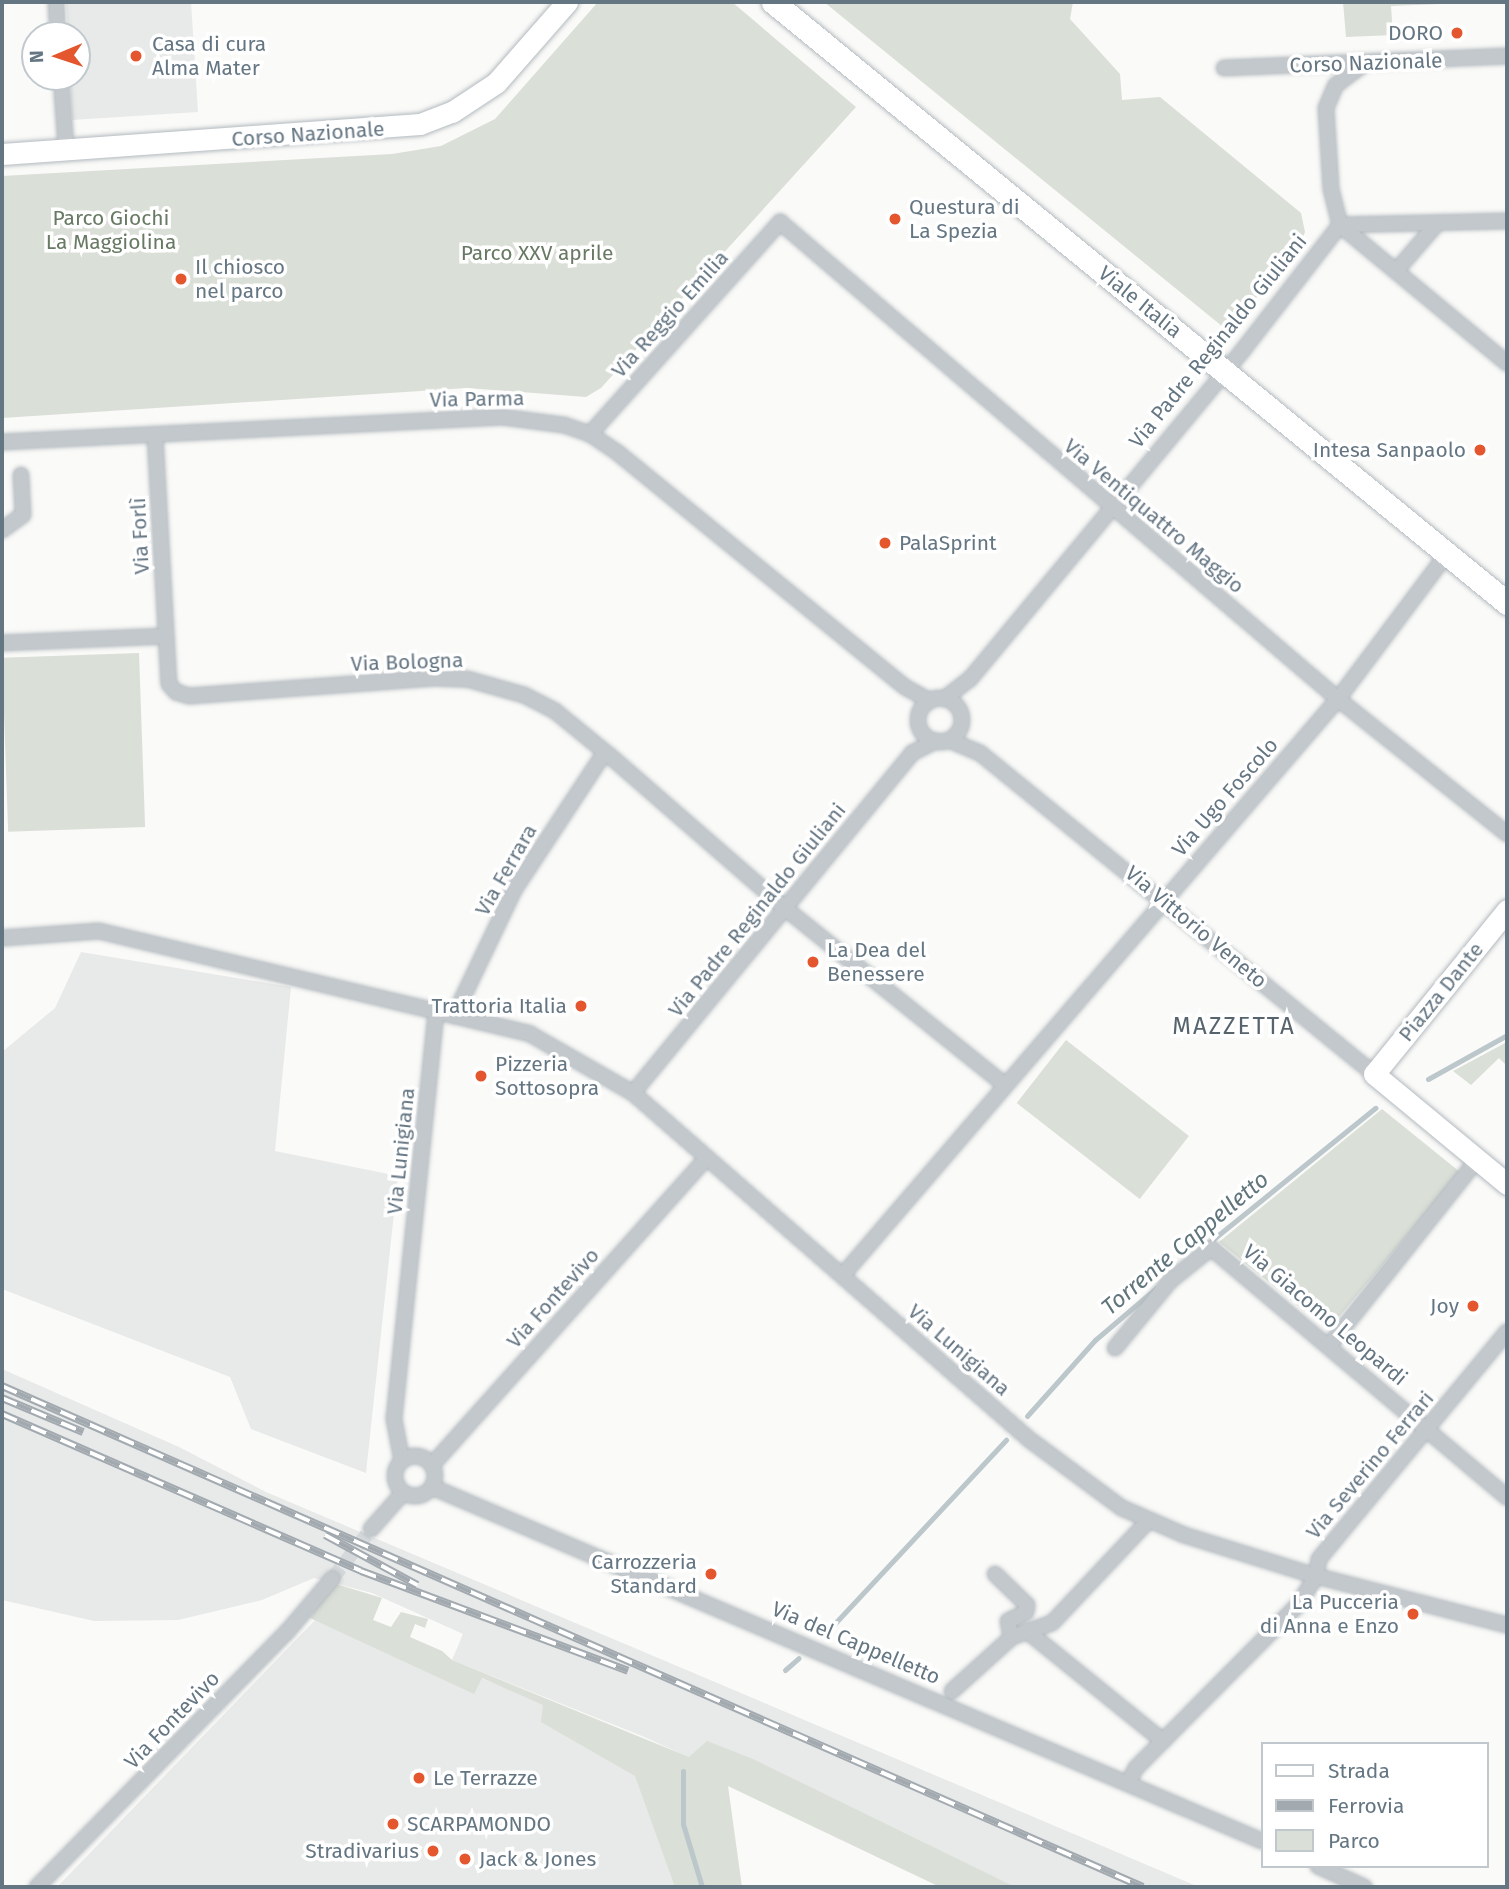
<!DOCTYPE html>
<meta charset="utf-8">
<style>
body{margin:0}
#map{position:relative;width:1509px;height:1889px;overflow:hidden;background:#fafaf8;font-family:"Fira Sans",sans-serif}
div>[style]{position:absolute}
.built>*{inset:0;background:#e8e9e9}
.green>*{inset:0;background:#dadfd7;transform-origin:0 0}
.stream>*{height:5px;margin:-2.5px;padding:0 2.5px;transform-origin:2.5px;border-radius:2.5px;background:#bbc7cb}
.street-tunnel>*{height:14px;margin-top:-7px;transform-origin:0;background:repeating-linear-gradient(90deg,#d5d9db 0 14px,transparent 0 21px)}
.roads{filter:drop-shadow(0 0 2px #b3babf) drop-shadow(0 0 2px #b3babf)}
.street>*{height:14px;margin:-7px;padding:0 7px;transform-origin:7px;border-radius:7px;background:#c3c8cc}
.street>.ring{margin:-7px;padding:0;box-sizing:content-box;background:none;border:14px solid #c3c8cc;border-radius:50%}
.secondary>*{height:21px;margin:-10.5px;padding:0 10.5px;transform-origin:10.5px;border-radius:10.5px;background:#fff}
.primary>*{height:23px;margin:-11.5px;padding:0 11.5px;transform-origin:11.5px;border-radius:11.5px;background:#fff}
.rail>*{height:8px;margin-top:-4px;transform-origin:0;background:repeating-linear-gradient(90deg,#fff 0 16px,#a2aab0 0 32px);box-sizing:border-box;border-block:2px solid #a2aab0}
.dots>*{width:19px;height:19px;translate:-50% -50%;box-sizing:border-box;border:4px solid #fff;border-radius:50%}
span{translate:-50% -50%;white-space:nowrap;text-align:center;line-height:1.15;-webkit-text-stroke:7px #fff;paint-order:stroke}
.poi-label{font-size:21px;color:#657683}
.right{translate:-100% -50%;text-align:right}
.left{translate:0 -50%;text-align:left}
.street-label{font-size:21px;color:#657683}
.park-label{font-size:21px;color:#687a64}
.water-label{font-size:23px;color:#60757c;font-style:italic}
.quarter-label{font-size:24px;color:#57646e;letter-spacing:2px}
.frame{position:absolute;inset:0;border:4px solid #657683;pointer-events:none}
.legend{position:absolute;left:1261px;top:1742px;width:228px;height:126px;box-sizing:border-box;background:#fff;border:2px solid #c1c8cd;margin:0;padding:9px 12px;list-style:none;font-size:21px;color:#657683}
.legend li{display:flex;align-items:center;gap:14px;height:35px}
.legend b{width:35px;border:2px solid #c1c8cd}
.north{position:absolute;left:21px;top:21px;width:70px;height:70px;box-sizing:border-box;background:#fff;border:2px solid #c1c8cd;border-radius:50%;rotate:268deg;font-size:19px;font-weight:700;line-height:28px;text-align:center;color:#657683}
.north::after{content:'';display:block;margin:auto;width:24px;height:32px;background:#e4572e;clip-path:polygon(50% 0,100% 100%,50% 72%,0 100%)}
</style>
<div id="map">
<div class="built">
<i style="clip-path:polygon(66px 2px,191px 2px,198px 112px,72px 120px,70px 77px,77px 77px,77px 35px,68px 35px)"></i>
<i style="clip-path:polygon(81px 952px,291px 987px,275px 1151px,398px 1176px,366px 1473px,251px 1429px,230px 1377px,2px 1289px,2px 1052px,55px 1008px)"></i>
<i style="clip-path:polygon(2px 1369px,179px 1447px,266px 1492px,1199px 1887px,974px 1887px,642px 1736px,452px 1660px,463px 1634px,372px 1593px,314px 1578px,262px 1600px,178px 1620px,94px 1621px,2px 1600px)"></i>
<i style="clip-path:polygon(320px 1615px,664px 1750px,697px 1887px,57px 1887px)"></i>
</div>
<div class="green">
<i style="clip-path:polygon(598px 2px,732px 2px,856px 107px,601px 388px,586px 397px,467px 388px,2px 418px,2px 176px,392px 154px,441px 146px,495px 119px)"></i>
<i style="clip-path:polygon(824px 2px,1073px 2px,1070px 19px,1120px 74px,1122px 100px,1160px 97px,1301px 213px,1305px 232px,1298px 249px,1228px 331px)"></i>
<i style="clip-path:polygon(1343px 2px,1440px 2px,1440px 4px,1391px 6px,1393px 35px,1346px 37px)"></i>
<i style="left:139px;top:653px;width:174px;height:137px;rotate:88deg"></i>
<i style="left:1066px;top:1040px;width:156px;height:80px;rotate:38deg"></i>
<i style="clip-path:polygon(1507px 1042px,1507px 1066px,1499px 1058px,1471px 1085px,1453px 1071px)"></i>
<i style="clip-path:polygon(1382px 1109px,1460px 1172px,1328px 1330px,1219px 1242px)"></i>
<i style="clip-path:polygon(333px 1583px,382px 1598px,373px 1620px,391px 1627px,401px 1612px,428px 1619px,425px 1628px,415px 1624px,410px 1637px,442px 1651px,452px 1660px,689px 1757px,707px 1741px,753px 1759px,1015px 1887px,940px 1887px,728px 1786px,742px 1887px,675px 1887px,635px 1776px,541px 1722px,543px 1705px,482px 1678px,474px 1694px,310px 1618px)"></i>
</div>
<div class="stream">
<i style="left:1428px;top:1079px;width:90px;rotate:-29.1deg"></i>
<i style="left:1206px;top:1245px;width:218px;rotate:-39deg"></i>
<i style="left:1027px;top:1416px;width:102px;rotate:-48.2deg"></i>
<i style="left:1095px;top:1340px;width:80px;rotate:-40.4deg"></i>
<i style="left:824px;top:1635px;width:267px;rotate:-47deg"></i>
<i style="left:785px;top:1670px;width:18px;rotate:-41deg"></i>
<i style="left:683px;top:1771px;width:53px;rotate:90deg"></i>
<i style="left:683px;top:1824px;width:66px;rotate:73.2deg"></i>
</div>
<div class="street-tunnel">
<i style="left:332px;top:1579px;width:63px;rotate:-52deg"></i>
</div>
<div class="roads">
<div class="street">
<i style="left:56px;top:2px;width:33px;rotate:87deg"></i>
<i style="left:1224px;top:68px;width:283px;rotate:-2.4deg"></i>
<i style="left:61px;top:77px;width:72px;rotate:86deg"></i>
<i style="left:1340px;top:225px;width:217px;rotate:39.6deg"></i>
<i style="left:1340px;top:225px;width:38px;rotate:-104deg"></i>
<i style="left:1331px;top:188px;width:80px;rotate:-93.6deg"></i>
<i style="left:1326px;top:108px;width:25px;rotate:-67deg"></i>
<i style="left:1336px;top:85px;width:35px;rotate:-37deg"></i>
<i style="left:1340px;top:225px;width:167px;rotate:-1.4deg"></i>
<i style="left:1396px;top:271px;width:60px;rotate:-49.1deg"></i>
<i style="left:590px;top:434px;width:285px;rotate:-48.1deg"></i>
<i style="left:780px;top:222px;width:734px;rotate:40.53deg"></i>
<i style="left:1338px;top:699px;width:216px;rotate:38.6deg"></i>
<i style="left:155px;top:435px;width:249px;rotate:86.8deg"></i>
<i style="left:169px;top:684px;width:11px;rotate:49deg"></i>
<i style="left:176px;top:692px;width:14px;rotate:17deg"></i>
<i style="left:189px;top:696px;width:246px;rotate:-4.2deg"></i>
<i style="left:434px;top:678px;width:33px;rotate:2deg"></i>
<i style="left:467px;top:679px;width:59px;rotate:15.7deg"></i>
<i style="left:524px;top:695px;width:35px;rotate:27deg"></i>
<i style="left:555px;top:711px;width:71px;rotate:39.3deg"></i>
<i style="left:610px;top:756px;width:233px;rotate:41deg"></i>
<i style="left:786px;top:909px;width:281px;rotate:38.8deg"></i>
<i style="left:2px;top:442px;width:501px;rotate:-2.86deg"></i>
<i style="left:502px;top:417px;width:63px;rotate:7.4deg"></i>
<i style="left:564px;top:425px;width:28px;rotate:19deg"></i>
<i style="left:590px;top:434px;width:34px;rotate:34deg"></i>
<i style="left:618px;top:453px;width:370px;rotate:39.2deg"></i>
<i style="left:905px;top:687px;width:29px;rotate:29deg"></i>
<i style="left:2px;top:530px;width:26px;rotate:-36deg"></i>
<i style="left:23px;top:515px;width:40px;rotate:-92.9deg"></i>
<i style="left:2px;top:643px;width:164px;rotate:-2.4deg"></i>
<i class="ring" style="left:918px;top:698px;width:30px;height:30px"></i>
<i style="left:944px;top:699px;width:33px;rotate:-38deg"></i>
<i style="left:970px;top:679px;width:428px;rotate:-50.3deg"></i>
<i style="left:1243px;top:350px;width:158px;rotate:-52.2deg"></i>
<i style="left:949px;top:740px;width:34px;rotate:23deg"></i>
<i style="left:980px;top:753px;width:508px;rotate:39.17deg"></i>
<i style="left:2px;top:938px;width:97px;rotate:-4.1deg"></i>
<i style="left:99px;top:931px;width:443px;rotate:13.4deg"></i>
<i style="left:530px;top:1034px;width:119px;rotate:29.8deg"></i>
<i style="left:633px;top:1093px;width:527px;rotate:41.16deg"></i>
<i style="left:1030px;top:1440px;width:114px;rotate:36.5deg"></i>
<i style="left:1122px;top:1508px;width:68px;rotate:23.5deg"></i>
<i style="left:1184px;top:1535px;width:138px;rotate:17.3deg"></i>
<i style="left:1316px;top:1576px;width:197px;rotate:14.4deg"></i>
<i style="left:454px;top:1016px;width:140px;rotate:-64.5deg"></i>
<i style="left:514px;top:890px;width:165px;rotate:-56.6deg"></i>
<i style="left:633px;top:1093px;width:440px;rotate:-50.6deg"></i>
<i style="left:912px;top:753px;width:27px;rotate:-27deg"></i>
<i style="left:842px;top:1276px;width:761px;rotate:-49.32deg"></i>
<i style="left:1338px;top:699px;width:171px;rotate:-53.1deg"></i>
<i style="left:1329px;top:1346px;width:238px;rotate:-51.5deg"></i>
<i style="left:1115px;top:1348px;width:87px;rotate:-50.6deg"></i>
<i style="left:1170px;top:1281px;width:53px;rotate:-38.8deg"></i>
<i style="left:1211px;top:1248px;width:387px;rotate:40.1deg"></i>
<i class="ring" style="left:395px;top:1456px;width:26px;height:26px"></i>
<i style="left:402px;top:1461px;width:43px;rotate:-100.8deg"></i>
<i style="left:394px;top:1419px;width:410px;rotate:-84.1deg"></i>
<i style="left:432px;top:1465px;width:411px;rotate:-48.2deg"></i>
<i style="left:432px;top:1487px;width:902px;rotate:23.1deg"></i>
<i style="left:371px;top:1529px;width:48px;rotate:-48.4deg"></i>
<i style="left:995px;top:1574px;width:45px;rotate:44.1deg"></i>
<i style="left:1027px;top:1605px;width:7px;rotate:98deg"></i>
<i style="left:1026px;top:1612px;width:20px;rotate:153deg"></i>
<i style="left:1008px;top:1621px;width:16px;rotate:79deg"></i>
<i style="left:1027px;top:1631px;width:175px;rotate:39deg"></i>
<i style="left:952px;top:1691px;width:81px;rotate:-42deg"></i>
<i style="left:1012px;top:1637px;width:42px;rotate:-19.3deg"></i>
<i style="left:1052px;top:1623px;width:141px;rotate:-46.7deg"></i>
<i style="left:1129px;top:1781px;width:15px;rotate:-62deg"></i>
<i style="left:1136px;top:1768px;width:230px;rotate:-45.2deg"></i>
<i style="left:1298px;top:1605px;width:34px;rotate:-58deg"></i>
<i style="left:1316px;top:1576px;width:17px;rotate:-80deg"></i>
<i style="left:1319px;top:1559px;width:295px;rotate:-50.4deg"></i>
<i style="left:1318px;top:1866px;width:51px;rotate:24.5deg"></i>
<i style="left:37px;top:1887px;width:357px;rotate:-45.6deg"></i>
<i style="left:287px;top:1632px;width:70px;rotate:-49.7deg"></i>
</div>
<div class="secondary">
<i style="left:2px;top:154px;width:419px;rotate:-4.1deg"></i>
<i style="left:420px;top:124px;width:34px;rotate:-21deg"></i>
<i style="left:452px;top:112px;width:53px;rotate:-33.4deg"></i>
<i style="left:496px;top:83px;width:108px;rotate:-48.8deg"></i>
<i style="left:1507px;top:910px;width:211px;rotate:129deg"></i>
<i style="left:1374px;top:1074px;width:173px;rotate:39.6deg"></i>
</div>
<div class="primary">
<i style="left:773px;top:2px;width:949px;rotate:39.31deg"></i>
</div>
</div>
<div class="rail">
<i style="left:2px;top:1386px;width:1246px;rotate:23.71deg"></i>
<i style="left:2px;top:1398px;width:88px;rotate:22.8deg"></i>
<i style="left:2px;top:1414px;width:392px;rotate:23.6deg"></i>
<i style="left:361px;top:1571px;width:285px;rotate:20.5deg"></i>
<i style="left:325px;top:1535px;width:105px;rotate:28.5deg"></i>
</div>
<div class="dots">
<i style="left:1457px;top:33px;background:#e4572e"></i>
<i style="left:136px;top:56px;background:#e4572e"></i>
<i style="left:895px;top:219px;background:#e4572e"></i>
<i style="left:181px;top:279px;background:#e4572e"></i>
<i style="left:1480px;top:450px;background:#e4572e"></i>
<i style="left:885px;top:543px;background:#e4572e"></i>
<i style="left:813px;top:962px;background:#e4572e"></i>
<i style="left:581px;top:1006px;background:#e4572e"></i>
<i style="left:481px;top:1076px;background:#e4572e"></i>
<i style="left:1473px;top:1306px;background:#e4572e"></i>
<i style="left:711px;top:1574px;background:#e4572e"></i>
<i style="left:1413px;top:1614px;background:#e4572e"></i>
<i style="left:419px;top:1778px;background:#e4572e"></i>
<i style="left:393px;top:1824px;background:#e4572e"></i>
<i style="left:433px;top:1851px;background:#e4572e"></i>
<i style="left:465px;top:1859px;background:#e4572e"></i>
</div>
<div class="poi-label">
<span class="right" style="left:1443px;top:33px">DORO</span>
<span class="left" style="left:152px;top:56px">Casa di cura<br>Alma Mater</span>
<span class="left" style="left:909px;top:219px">Questura di<br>La Spezia</span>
<span class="left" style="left:195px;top:279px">Il chiosco<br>nel parco</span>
<span class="right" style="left:1466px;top:450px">Intesa Sanpaolo</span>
<span class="left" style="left:899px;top:543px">PalaSprint</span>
<span class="left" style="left:827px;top:962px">La Dea del<br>Benessere</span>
<span class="right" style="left:567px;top:1006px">Trattoria Italia</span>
<span class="left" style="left:495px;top:1076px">Pizzeria<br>Sottosopra</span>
<span class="right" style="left:1459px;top:1306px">Joy</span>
<span class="right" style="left:697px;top:1574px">Carrozzeria<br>Standard</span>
<span class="right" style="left:1399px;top:1614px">La Pucceria<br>di Anna e Enzo</span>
<span class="left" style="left:433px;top:1778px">Le Terrazze</span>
<span class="left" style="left:407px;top:1824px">SCARPAMONDO</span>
<span class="right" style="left:419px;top:1851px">Stradivarius</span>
<span class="left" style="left:479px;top:1859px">Jack &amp; Jones</span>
</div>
<div class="street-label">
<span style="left:1366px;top:63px;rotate:-2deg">Corso Nazionale</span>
<span style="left:308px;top:134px;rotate:-4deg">Corso Nazionale</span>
<span style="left:1140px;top:302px;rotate:39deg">Viale Italia</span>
<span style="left:670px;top:314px;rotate:-48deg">Via Reggio Emilia</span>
<span style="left:1218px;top:341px;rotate:-51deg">Via Padre Reginaldo Giuliani</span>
<span style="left:477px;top:399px;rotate:-1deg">Via Parma</span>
<span style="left:1154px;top:516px;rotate:40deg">Via Ventiquattro Maggio</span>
<span style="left:140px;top:536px;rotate:-93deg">Via Forlì</span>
<span style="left:407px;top:662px;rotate:-2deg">Via Bologna</span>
<span style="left:1225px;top:797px;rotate:-49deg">Via Ugo Foscolo</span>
<span style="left:506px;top:870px;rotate:-60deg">Via Ferrara</span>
<span style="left:757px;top:910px;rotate:-51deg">Via Padre Reginaldo Giuliani</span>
<span style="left:1196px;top:927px;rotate:40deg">Via Vittorio Veneto</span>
<span style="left:1441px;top:992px;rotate:-51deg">Piazza Dante</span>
<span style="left:401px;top:1151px;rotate:-84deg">Via Lunigiana</span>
<span style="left:553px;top:1298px;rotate:-48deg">Via Fontevivo</span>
<span style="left:1325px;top:1315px;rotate:40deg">Via Giacomo Leopardi</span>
<span style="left:959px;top:1350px;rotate:41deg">Via Lunigiana</span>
<span style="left:1370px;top:1465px;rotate:-50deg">Via Severino Ferrari</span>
<span style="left:856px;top:1643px;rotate:23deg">Via del Cappelletto</span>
<span style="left:172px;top:1720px;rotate:-46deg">Via Fontevivo</span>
</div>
<div class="park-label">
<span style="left:111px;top:230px">Parco Giochi<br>La Maggiolina</span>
<span style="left:537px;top:253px">Parco XXV aprile</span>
</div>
<div class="water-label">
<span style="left:1185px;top:1243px;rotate:-40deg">Torrente Cappelletto</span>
</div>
<div class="quarter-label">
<span style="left:1234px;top:1027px">MAZZETTA</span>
</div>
<div class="frame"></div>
<ul class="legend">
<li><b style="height:9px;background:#fff"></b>Strada</li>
<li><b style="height:9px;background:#a2aab0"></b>Ferrovia</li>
<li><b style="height:19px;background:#dadfd7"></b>Parco</li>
</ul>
<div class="north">N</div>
</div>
